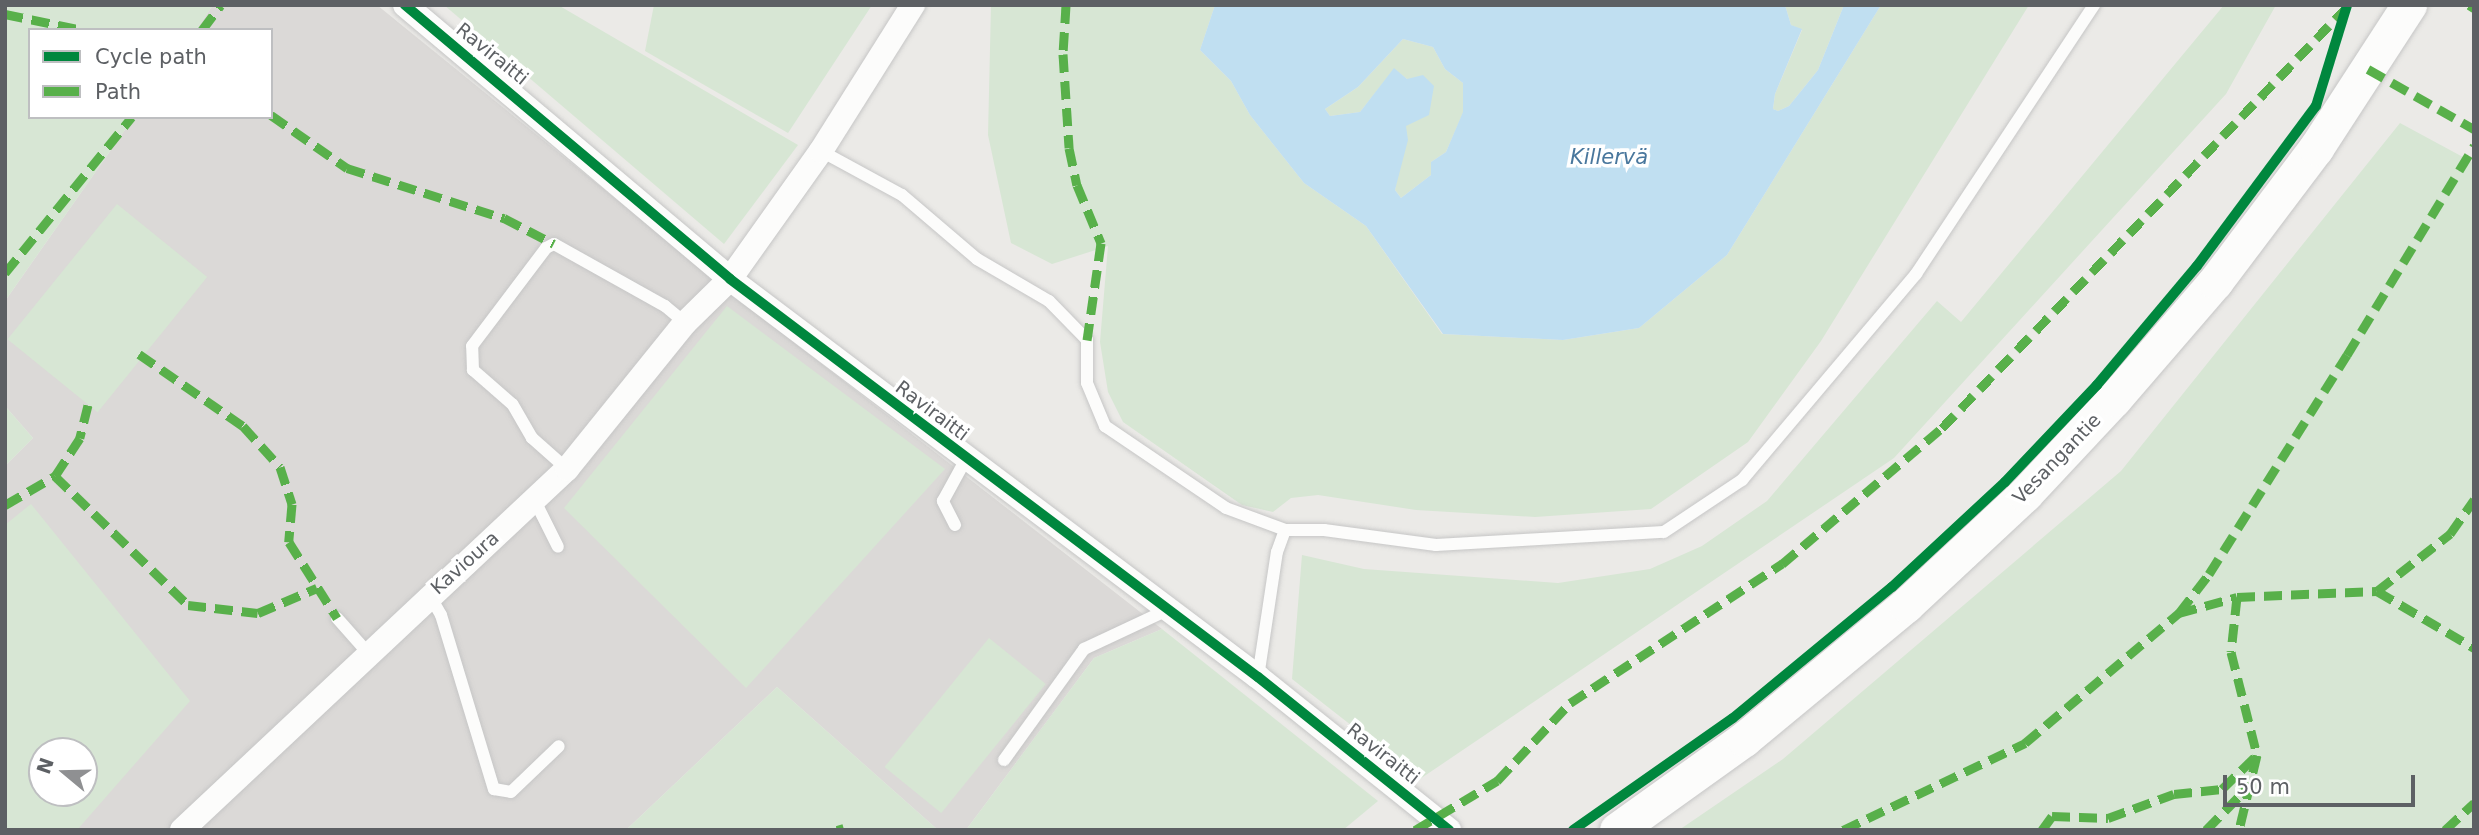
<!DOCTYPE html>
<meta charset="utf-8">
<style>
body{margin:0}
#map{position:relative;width:2479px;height:835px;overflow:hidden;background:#ebeae7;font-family:"DejaVu Sans",sans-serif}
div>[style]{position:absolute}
.industrial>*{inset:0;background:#dbd9d7}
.green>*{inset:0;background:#d7e6d4;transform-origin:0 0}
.water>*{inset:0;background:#c0dff1}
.roads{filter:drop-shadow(0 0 2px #c6c6c6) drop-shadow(0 0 2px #c6c6c6)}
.lane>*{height:12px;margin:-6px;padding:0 6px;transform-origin:6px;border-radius:6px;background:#fcfcfb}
.street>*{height:24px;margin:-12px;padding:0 12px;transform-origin:12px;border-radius:12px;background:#fcfcfb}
.secondary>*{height:35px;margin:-17.5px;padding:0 17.5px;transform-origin:17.5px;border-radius:17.5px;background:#fcfcfb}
.quiet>*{height:9px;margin-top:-4.5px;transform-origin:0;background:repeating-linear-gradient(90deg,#58b04a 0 18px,transparent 0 27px)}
.cycleway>*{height:10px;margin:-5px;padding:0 5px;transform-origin:5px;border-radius:5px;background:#00873e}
span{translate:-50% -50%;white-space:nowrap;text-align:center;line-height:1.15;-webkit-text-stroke:7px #fff;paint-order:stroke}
.street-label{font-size:19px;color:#5d6064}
.water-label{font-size:21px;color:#49779d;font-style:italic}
.frame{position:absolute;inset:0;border:7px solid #5d6064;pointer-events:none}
.legend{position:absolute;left:28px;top:28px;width:245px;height:91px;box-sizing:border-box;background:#fff;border:2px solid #bebfc1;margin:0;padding:9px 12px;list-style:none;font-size:21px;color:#5d6064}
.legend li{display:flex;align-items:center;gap:14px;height:35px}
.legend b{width:35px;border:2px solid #bebfc1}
.north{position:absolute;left:28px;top:737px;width:70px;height:70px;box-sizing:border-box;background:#fff;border:2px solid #bebfc1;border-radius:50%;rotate:289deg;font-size:19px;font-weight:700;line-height:28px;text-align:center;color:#5d6064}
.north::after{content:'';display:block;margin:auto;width:24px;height:32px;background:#8f9092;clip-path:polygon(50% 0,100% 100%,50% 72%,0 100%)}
.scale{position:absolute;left:2223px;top:775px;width:192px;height:32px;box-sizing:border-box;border:4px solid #5d6064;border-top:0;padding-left:9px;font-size:21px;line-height:24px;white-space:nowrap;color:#5d6064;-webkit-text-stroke:5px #fff;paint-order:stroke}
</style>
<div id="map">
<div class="industrial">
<i style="clip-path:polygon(evenodd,213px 5px,377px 5px,755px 312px,1162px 629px,1094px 658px,966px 830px,938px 830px,777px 687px,626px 830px,5px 830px,5px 466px,33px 438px,5px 406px,5px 301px,134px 117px,271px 117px,271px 30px,196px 30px,213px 5px,42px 751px,84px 751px,84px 793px,42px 793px,42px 751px)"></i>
</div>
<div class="green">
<i style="clip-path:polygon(5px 5px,213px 5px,196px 30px,30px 30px,30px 117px,134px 117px,5px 301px)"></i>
<i style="clip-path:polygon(444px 5px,558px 5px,798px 145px,724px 244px)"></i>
<i style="clip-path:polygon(654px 5px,872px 5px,788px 133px,645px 51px)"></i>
<i style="clip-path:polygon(991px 5px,1215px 5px,1200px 50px,1231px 81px,1250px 115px,1304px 183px,1366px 226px,1442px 334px,1563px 340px,1639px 328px,1727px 255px,1881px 5px,2029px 5px,1821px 341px,1748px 442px,1651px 509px,1535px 517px,1416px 510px,1318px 495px,1291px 498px,1273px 512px,1242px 505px,1123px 422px,1108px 392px,1100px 342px,1108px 246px,1052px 264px,1011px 243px,988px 135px)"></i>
<i style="clip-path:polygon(1785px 5px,1844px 5px,1818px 70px,1789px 106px,1778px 111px,1773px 109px,1775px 94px,1802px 30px,1791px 25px)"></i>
<i style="clip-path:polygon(2224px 5px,2276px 5px,2226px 94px,1894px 458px,1420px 779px,1292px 679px,1302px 555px,1364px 569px,1558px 583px,1650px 569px,1702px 546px,1767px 501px,1937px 301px,1961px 322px)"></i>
<i style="clip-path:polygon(1403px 39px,1433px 47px,1445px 69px,1463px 83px,1463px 113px,1446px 152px,1431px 162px,1431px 175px,1401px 198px,1395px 190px,1406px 126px,1407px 79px,1394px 69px,1360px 112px,1330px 116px,1325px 109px,1358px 87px)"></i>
<i style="clip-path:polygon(2400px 123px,2474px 163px,2474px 830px,1679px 830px,1783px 759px,2121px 471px)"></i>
<i style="left:117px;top:204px;width:116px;height:174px;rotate:39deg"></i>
<i style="clip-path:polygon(727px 306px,945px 469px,746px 688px,564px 508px)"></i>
<i style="clip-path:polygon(5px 406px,33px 438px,5px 466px)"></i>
<i style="clip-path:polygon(evenodd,31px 504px,190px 701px,77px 830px,5px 829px,5px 525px,31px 504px,42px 751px,84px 751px,84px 793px,42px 793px,42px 751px)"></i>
<i style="clip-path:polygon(1162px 629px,1378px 801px,1343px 830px,966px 830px,1094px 658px)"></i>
<i style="left:989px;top:638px;width:73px;height:166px;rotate:39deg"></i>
<i style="clip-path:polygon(777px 687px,938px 830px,626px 830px)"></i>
</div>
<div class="water">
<i style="clip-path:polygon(evenodd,1215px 5px,1785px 5px,1791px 25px,1802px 29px,1775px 94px,1773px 109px,1778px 111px,1789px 106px,1818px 70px,1844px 5px,1881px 5px,1727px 255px,1639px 328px,1563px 340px,1443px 334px,1366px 226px,1304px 183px,1250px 115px,1231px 81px,1200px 50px,1215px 5px,1403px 39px,1433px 47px,1445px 69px,1463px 83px,1463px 112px,1446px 152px,1431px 162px,1431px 175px,1401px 198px,1395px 190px,1408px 140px,1406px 126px,1429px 115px,1434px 86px,1423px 75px,1407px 79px,1394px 68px,1360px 112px,1330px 116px,1325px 109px,1358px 87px,1403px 39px)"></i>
</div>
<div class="roads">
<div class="lane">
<i style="left:821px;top:151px;width:92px;rotate:28.5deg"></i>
<i style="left:902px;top:195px;width:99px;rotate:40.5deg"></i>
<i style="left:977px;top:259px;width:83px;rotate:30.3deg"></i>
<i style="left:1049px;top:301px;width:54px;rotate:45.7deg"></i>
<i style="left:1087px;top:340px;width:43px;rotate:90deg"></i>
<i style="left:1087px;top:383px;width:47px;rotate:67.3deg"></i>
<i style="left:1105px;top:426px;width:146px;rotate:34.1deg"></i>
<i style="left:1226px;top:508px;width:63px;rotate:20.4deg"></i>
<i style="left:1285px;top:530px;width:39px"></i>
<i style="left:1324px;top:530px;width:113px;rotate:7.6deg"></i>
<i style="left:1436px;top:545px;width:228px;rotate:-3.3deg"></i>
<i style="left:1664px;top:532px;width:94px;rotate:-33.7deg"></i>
<i style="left:1742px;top:480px;width:270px;rotate:-49.8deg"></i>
<i style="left:1916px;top:274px;width:323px;rotate:-56.5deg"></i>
<i style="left:567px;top:469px;width:47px;rotate:-138.5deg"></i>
<i style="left:532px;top:438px;width:39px;rotate:-120deg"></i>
<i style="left:512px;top:404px;width:52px;rotate:-138.9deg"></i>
<i style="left:473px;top:370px;width:24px;rotate:-92deg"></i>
<i style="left:472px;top:346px;width:123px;rotate:-52.9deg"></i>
<i style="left:546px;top:248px;width:9px;rotate:-27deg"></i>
<i style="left:554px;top:244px;width:127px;rotate:29.2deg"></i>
<i style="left:665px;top:306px;width:26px;rotate:40deg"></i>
<i style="left:535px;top:501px;width:51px;rotate:63.4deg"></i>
<i style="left:955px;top:525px;width:27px;rotate:-117deg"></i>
<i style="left:943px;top:501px;width:48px;rotate:-61.3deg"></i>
<i style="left:430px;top:596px;width:22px;rotate:60deg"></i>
<i style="left:441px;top:615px;width:182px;rotate:73.1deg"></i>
<i style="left:494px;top:789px;width:17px;rotate:10deg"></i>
<i style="left:511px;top:792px;width:66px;rotate:-43.8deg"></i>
<i style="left:337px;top:618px;width:48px;rotate:48.4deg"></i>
<i style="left:1258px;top:677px;width:126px;rotate:-81.4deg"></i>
<i style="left:1277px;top:552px;width:23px;rotate:-70deg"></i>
<i style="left:1004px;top:760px;width:137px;rotate:-54.2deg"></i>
<i style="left:1084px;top:649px;width:89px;rotate:-25.1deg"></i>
</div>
<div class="street">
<i style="left:405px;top:5px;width:425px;rotate:40.1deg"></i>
<i style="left:730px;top:279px;width:661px;rotate:37.01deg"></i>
<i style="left:1258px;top:677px;width:245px;rotate:38.7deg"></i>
<i style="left:182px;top:830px;width:528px;rotate:-43.16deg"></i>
<i style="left:567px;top:469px;width:188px;rotate:-51.1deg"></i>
<i style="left:685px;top:323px;width:63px;rotate:-44.4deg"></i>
<i style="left:730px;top:279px;width:157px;rotate:-54.6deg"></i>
<i style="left:821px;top:151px;width:173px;rotate:-57.8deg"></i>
</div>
<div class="secondary">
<i style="left:1617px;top:830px;width:156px;rotate:-35.6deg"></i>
<i style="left:1744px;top:739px;width:210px;rotate:-39.6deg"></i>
<i style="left:1906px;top:605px;width:163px;rotate:-43deg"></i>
<i style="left:2025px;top:494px;width:130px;rotate:-46.9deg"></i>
<i style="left:2114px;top:399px;width:155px;rotate:-49.2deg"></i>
<i style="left:2215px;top:282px;width:168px;rotate:-53deg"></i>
<i style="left:2316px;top:148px;width:171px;rotate:-57deg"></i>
</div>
</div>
<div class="quiet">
<i style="left:1066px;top:5px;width:49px;rotate:93.5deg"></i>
<i style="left:1063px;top:54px;width:94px;rotate:86.3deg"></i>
<i style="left:1069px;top:148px;width:38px;rotate:78deg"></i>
<i style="left:1077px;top:185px;width:63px;rotate:67.5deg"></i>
<i style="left:1101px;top:243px;width:98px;rotate:98.2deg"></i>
<i style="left:2469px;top:5px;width:6px;rotate:31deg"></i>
<i style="left:5px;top:14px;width:80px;rotate:11.6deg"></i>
<i style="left:202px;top:30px;width:31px;rotate:-53deg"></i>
<i style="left:2368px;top:69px;width:122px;rotate:29.5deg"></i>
<i style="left:271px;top:115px;width:93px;rotate:34.9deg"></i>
<i style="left:347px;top:168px;width:165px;rotate:17.7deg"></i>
<i style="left:504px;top:218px;width:56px;rotate:27.5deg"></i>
<i style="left:5px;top:273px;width:201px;rotate:-50.9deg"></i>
<i style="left:139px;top:354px;width:126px;rotate:34.7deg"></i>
<i style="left:243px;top:426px;width:55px;rotate:47.9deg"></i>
<i style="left:280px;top:467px;width:39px;rotate:72deg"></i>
<i style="left:292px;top:504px;width:38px;rotate:95deg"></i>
<i style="left:289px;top:542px;width:90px;rotate:57.7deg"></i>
<i style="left:88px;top:405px;width:34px;rotate:104deg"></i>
<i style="left:80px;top:438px;width:45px;rotate:123.3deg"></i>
<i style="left:55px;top:476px;width:185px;rotate:44.1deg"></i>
<i style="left:188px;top:605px;width:70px;rotate:6.5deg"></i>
<i style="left:258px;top:613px;width:64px;rotate:-23deg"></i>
<i style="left:5px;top:505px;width:58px;rotate:-30.1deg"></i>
<i style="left:2377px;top:591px;width:93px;rotate:-38deg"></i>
<i style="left:2450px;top:534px;width:42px;rotate:-54.8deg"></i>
<i style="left:2237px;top:597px;width:55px;rotate:96.2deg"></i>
<i style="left:2231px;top:652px;width:106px;rotate:75.8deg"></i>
<i style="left:2257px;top:755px;width:77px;rotate:103.5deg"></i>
<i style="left:2179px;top:613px;width:60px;rotate:-15.4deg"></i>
<i style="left:2237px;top:597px;width:140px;rotate:-2.5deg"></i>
<i style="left:2377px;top:591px;width:113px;rotate:30.4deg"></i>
<i style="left:837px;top:830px;width:7px;rotate:-16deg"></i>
<i style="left:1415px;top:830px;width:96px;rotate:-30.9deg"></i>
<i style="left:1497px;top:781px;width:107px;rotate:-46.9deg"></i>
<i style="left:1570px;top:703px;width:254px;rotate:-33.3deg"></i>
<i style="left:1782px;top:564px;width:210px;rotate:-40.4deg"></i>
<i style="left:1942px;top:428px;width:579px;rotate:-46.12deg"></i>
<i style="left:1843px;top:830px;width:202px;rotate:-25.5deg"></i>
<i style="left:2025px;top:743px;width:202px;rotate:-40.2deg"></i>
<i style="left:2179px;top:613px;width:49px;rotate:-52.4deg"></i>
<i style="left:2209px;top:574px;width:259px;rotate:-57.8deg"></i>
<i style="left:2347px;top:355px;width:245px;rotate:-58.7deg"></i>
<i style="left:2042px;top:830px;width:17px;rotate:-54deg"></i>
<i style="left:2052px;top:816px;width:56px;rotate:2deg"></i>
<i style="left:2108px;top:818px;width:70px;rotate:-20deg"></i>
<i style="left:2174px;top:794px;width:48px;rotate:-5.9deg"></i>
<i style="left:2222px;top:789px;width:49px;rotate:-44.2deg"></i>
<i style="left:2206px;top:830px;width:63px;rotate:-45.6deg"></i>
<i style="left:2445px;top:830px;width:40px;rotate:-43deg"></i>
</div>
<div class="cycleway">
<i style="left:405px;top:5px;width:425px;rotate:40.1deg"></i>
<i style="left:730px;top:279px;width:661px;rotate:37.01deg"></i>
<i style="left:1258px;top:677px;width:245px;rotate:38.7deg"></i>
<i style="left:1573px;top:830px;width:195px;rotate:-35deg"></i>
<i style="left:1733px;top:718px;width:206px;rotate:-39.5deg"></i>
<i style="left:1892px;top:587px;width:154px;rotate:-42.9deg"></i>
<i style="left:2005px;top:482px;width:134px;rotate:-46.5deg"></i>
<i style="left:2097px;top:385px;width:155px;rotate:-50deg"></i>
<i style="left:2197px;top:266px;width:199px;rotate:-53.4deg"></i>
<i style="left:2316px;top:106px;width:106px;rotate:-72.9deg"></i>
</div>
<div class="street-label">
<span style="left:492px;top:54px;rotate:39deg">Raviraitti</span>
<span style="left:932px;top:411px;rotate:37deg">Raviraitti</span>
<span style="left:2057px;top:459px;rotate:-46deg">Vesangantie</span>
<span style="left:465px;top:563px;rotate:-42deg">Kavioura</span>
<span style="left:1383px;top:754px;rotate:38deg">Raviraitti</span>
</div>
<div class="water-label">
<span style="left:1609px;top:157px">Killervä</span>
</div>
<div class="frame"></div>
<ul class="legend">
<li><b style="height:9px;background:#00873e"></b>Cycle path</li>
<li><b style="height:9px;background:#58b04a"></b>Path</li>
</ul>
<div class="north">N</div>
<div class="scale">50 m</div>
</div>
